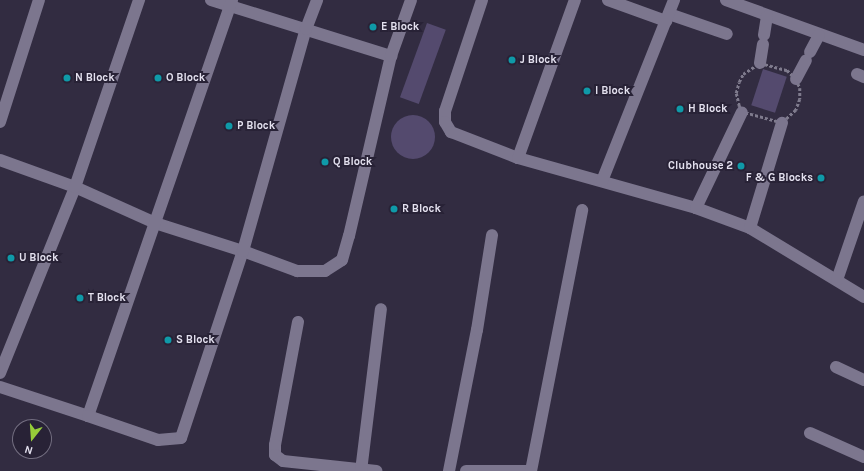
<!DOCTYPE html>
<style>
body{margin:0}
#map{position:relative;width:864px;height:471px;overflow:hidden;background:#322c41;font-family:Karla,sans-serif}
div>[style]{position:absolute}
.green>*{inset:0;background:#544a6e;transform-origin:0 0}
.round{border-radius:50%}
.path>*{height:2.5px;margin-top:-1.25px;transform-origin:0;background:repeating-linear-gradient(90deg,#7f7b8d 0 3px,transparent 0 5px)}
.street>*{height:12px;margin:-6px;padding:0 6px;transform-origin:6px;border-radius:6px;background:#7c768e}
.dots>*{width:11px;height:11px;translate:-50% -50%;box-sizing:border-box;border:2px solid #282236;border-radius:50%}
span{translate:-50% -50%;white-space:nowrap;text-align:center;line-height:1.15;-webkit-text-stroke:4px #282236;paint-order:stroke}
.poi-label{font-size:11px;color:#e4e1ef;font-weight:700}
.left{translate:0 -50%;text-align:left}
.right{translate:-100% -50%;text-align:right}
.north{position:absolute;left:12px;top:419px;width:40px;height:40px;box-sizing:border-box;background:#282236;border:1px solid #736e80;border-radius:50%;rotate:197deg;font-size:11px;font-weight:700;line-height:16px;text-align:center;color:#e4e1ef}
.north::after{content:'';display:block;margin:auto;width:14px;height:18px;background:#96cc39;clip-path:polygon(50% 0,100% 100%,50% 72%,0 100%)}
</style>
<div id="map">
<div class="green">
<i style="left:427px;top:23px;width:20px;height:79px;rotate:20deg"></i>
<i style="left:763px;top:69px;width:25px;height:38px;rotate:18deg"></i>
<i class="round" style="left:391px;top:115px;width:44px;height:44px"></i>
</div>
<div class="path">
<i style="left:760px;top:63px;width:28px;rotate:15deg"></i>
<i style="left:787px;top:70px;width:13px;rotate:45deg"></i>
<i style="left:796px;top:79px;width:10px;rotate:66deg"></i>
<i style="left:800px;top:88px;width:11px;rotate:90deg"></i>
<i style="left:800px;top:99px;width:12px;rotate:110deg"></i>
<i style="left:796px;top:110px;width:19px;rotate:137deg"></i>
<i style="left:782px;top:123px;width:41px;rotate:-164.6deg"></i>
<i style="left:742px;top:112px;width:7px;rotate:-117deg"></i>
<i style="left:739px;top:106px;width:13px;rotate:-103deg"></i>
<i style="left:736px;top:93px;width:11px;rotate:-75deg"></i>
<i style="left:739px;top:82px;width:9px;rotate:-63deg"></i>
<i style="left:743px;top:74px;width:20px;rotate:-33deg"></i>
</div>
<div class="street">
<i style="left:211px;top:0;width:189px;rotate:17.3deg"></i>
<i style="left:482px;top:0;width:117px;rotate:108.4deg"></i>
<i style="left:445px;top:111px;width:11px;rotate:90deg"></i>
<i style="left:445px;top:122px;width:12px;rotate:59deg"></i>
<i style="left:451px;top:132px;width:72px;rotate:21.2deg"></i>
<i style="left:518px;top:158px;width:185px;rotate:15.7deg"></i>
<i style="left:696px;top:208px;width:58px;rotate:20.3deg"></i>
<i style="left:750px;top:228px;width:133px;rotate:31.2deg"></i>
<i style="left:608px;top:0;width:62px;rotate:19.9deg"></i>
<i style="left:726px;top:0;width:147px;rotate:19.9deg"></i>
<i style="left:669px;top:14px;width:61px;rotate:19deg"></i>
<i style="left:764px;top:35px;width:19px;rotate:-81deg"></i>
<i style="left:810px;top:52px;width:19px;rotate:-62deg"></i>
<i style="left:760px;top:63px;width:19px;rotate:-81deg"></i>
<i style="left:857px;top:74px;width:8px;rotate:23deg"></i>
<i style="left:796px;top:79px;width:21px;rotate:-62deg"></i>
<i style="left:0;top:122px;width:128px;rotate:-72.3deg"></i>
<i style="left:518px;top:158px;width:168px;rotate:-70.2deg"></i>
<i style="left:0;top:160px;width:80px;rotate:19.8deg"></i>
<i style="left:75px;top:187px;width:88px;rotate:24.2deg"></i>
<i style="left:155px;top:223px;width:92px;rotate:17.7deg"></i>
<i style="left:243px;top:251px;width:58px;rotate:20.3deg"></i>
<i style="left:297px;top:271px;width:28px"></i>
<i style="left:325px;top:271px;width:20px;rotate:-33deg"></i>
<i style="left:342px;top:260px;width:25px;rotate:-74deg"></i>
<i style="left:349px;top:236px;width:185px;rotate:-76.9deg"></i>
<i style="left:391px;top:56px;width:59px;rotate:-70.3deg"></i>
<i style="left:602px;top:181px;width:195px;rotate:-68.3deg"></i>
<i style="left:696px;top:208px;width:106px;rotate:-64.4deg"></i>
<i style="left:750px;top:228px;width:110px;rotate:-73.1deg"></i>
<i style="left:837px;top:280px;width:83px;rotate:-71.1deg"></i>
<i style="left:298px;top:322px;width:125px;rotate:100.6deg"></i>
<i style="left:275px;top:445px;width:10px;rotate:90deg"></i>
<i style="left:275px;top:455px;width:10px;rotate:37deg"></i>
<i style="left:283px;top:461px;width:94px;rotate:6.1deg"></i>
<i style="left:836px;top:367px;width:31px;rotate:25deg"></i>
<i style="left:0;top:373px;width:201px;rotate:-68deg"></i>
<i style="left:75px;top:187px;width:198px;rotate:-71.1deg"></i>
<i style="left:0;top:387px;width:93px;rotate:18.2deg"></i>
<i style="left:88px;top:416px;width:440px;rotate:-70.9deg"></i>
<i style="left:88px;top:416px;width:74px;rotate:18.9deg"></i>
<i style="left:158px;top:440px;width:23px;rotate:-5deg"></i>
<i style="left:181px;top:438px;width:197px;rotate:-71.7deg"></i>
<i style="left:243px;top:251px;width:231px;rotate:-74.2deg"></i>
<i style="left:306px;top:29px;width:31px;rotate:-69deg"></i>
<i style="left:810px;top:433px;width:59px;rotate:24deg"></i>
<i style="left:361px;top:471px;width:163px;rotate:-83deg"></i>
<i style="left:449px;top:471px;width:144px;rotate:-78.8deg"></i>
<i style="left:477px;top:330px;width:96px;rotate:-81deg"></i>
<i style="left:466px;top:471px;width:60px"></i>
<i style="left:531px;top:471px;width:266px;rotate:-78.9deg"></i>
</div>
<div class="dots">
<i style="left:373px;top:27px;background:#0f9aa8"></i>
<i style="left:512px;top:60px;background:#0f9aa8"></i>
<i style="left:67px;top:78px;background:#0f9aa8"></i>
<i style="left:158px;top:78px;background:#0f9aa8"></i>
<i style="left:587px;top:91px;background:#0f9aa8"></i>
<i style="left:680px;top:109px;background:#0f9aa8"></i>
<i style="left:229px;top:126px;background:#0f9aa8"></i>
<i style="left:325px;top:162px;background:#0f9aa8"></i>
<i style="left:741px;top:166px;background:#0f9aa8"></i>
<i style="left:821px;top:178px;background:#0f9aa8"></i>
<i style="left:394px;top:209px;background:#0f9aa8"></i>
<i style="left:11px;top:258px;background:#0f9aa8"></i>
<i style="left:80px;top:298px;background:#0f9aa8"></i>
<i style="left:168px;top:340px;background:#0f9aa8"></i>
</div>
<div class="poi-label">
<span class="left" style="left:381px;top:27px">E Block</span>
<span class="left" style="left:520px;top:60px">J Block</span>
<span class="left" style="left:75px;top:78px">N Block</span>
<span class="left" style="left:166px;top:78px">O Block</span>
<span class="left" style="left:595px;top:91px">I Block</span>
<span class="left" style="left:688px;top:109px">H Block</span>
<span class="left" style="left:237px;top:126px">P Block</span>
<span class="left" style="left:333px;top:162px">Q Block</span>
<span class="right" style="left:733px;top:166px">Clubhouse 2</span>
<span class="right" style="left:813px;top:178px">F &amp; G Blocks</span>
<span class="left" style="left:402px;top:209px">R Block</span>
<span class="left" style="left:19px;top:258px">U Block</span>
<span class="left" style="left:88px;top:298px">T Block</span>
<span class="left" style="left:176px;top:340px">S Block</span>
</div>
<div class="north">N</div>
</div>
